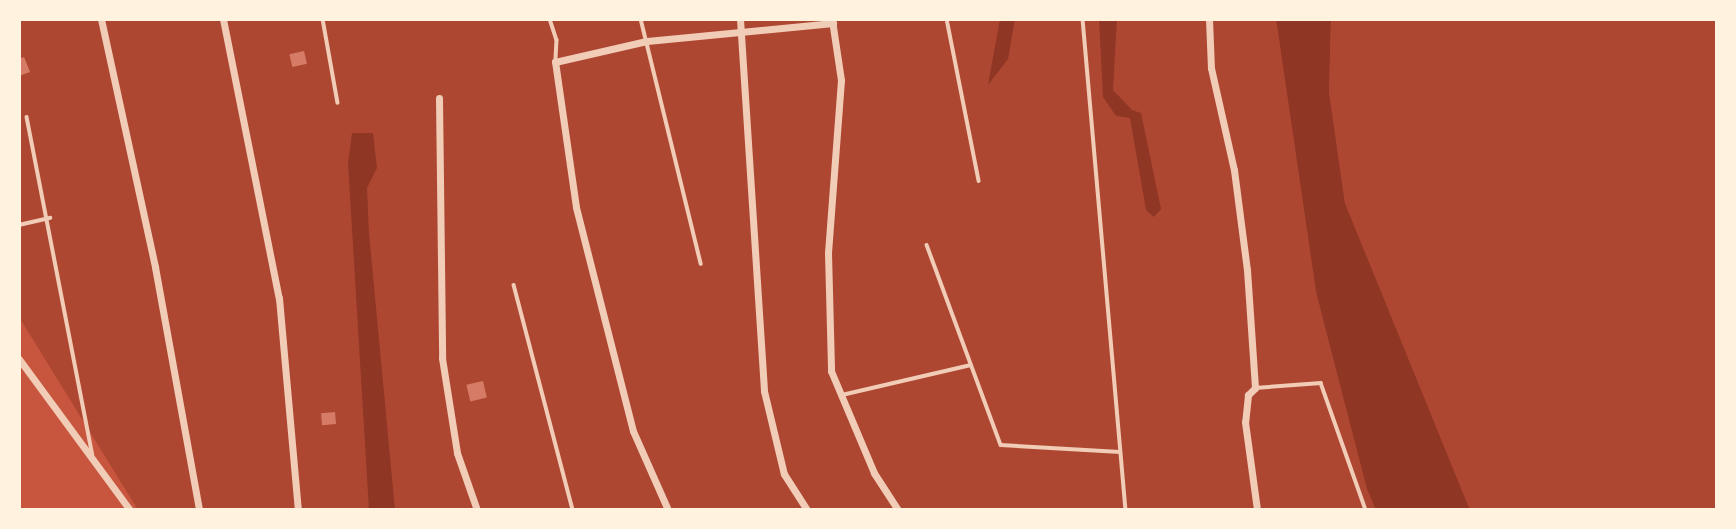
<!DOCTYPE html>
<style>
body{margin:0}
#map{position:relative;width:1736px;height:529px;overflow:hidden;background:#c8553d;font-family:"DM Sans",sans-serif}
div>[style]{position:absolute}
.green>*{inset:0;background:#ae4732}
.water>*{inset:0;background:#8f3625}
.building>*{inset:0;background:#d67c66;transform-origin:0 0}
.service>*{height:3.5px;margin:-1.75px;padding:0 1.75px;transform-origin:1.75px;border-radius:1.75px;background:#f1ccb7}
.minor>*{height:7px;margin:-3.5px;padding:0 3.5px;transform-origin:3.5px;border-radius:3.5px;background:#f1ccb7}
span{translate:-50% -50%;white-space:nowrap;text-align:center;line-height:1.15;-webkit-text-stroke:5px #fff3e0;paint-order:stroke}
.frame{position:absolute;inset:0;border:21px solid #fff3e0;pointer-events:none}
</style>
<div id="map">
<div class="green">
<i style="clip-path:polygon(19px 19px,1276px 19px,1316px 292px,1376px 510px,138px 510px,19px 317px)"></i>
<i style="clip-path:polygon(1331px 19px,1717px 19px,1717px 510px,1470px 510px,1345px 203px,1329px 92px)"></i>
</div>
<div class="water">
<i style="clip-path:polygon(1000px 19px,1015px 19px,1008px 59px,988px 85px)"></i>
<i style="clip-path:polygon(1099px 19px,1117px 19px,1113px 90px,1132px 110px,1141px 113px,1161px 209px,1154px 217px,1146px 210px,1130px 118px,1116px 116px,1103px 97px)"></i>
<i style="clip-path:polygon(1276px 19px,1331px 19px,1329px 92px,1345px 203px,1470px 510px,1376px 510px,1367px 489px,1316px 292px)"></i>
<i style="clip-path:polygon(352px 133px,373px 133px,377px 168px,367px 188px,369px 233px,395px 510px,369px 510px,348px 163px)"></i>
</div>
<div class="building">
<i style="left:304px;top:51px;width:13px;height:15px;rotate:77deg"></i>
<i style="clip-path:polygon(24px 57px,30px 72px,19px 76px,19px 59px)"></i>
<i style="left:483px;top:381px;width:17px;height:17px;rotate:77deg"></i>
<i style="left:335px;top:412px;width:12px;height:14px;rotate:85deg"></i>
</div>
<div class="service">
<i style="left:323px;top:19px;width:85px;rotate:79.9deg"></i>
<i style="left:550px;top:19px;width:22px;rotate:72deg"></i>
<i style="left:557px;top:40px;width:20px;rotate:93deg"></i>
<i style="left:641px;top:19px;width:252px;rotate:76.2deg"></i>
<i style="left:947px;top:19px;width:165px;rotate:78.8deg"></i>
<i style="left:1083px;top:19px;width:493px;rotate:85deg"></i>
<i style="left:27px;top:117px;width:344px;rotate:79deg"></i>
<i style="left:19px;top:225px;width:32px;rotate:-13deg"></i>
<i style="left:927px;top:245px;width:213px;rotate:69.7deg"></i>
<i style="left:1001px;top:445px;width:119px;rotate:3.4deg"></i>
<i style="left:514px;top:285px;width:233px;rotate:75.3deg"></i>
<i style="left:1255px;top:388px;width:66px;rotate:-4.3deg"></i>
<i style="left:1321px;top:383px;width:135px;rotate:70.5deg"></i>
<i style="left:842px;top:395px;width:132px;rotate:-13.1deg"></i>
</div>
<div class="minor">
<i style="left:101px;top:19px;width:254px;rotate:77.7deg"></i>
<i style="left:155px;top:267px;width:247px;rotate:79.7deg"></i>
<i style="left:223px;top:19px;width:285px;rotate:78.7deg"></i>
<i style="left:279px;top:298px;width:213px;rotate:84.9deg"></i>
<i style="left:740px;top:19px;width:373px;rotate:86.3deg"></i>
<i style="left:764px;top:391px;width:85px;rotate:76.5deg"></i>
<i style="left:784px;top:474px;width:43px;rotate:57.4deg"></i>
<i style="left:1209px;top:19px;width:49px;rotate:87.7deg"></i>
<i style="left:1211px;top:68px;width:105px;rotate:77.3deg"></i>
<i style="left:1234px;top:170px;width:101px;rotate:82.6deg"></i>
<i style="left:1247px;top:270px;width:118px;rotate:86.1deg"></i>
<i style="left:1255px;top:388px;width:10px;rotate:135deg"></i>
<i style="left:1248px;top:395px;width:27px;rotate:96deg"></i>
<i style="left:1245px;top:422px;width:89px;rotate:82.2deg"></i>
<i style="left:832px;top:20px;width:61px;rotate:81.5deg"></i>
<i style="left:841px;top:80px;width:173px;rotate:94.3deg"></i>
<i style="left:828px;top:253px;width:118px;rotate:88.5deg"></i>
<i style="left:831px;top:371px;width:111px;rotate:67.1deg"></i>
<i style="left:874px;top:473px;width:44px;rotate:57deg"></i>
<i style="left:439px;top:98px;width:260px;rotate:89.3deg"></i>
<i style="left:442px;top:358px;width:96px;rotate:81deg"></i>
<i style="left:457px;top:453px;width:60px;rotate:70.7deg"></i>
<i style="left:19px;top:359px;width:187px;rotate:53.7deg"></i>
<i style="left:668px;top:510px;width:86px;rotate:-113.9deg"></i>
<i style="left:633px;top:431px;width:231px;rotate:-104.3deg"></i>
<i style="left:576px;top:207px;width:147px;rotate:-98.2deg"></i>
<i style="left:555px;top:62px;width:94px;rotate:-12.9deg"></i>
<i style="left:647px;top:41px;width:187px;rotate:-5.5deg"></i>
</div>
<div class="frame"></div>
</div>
